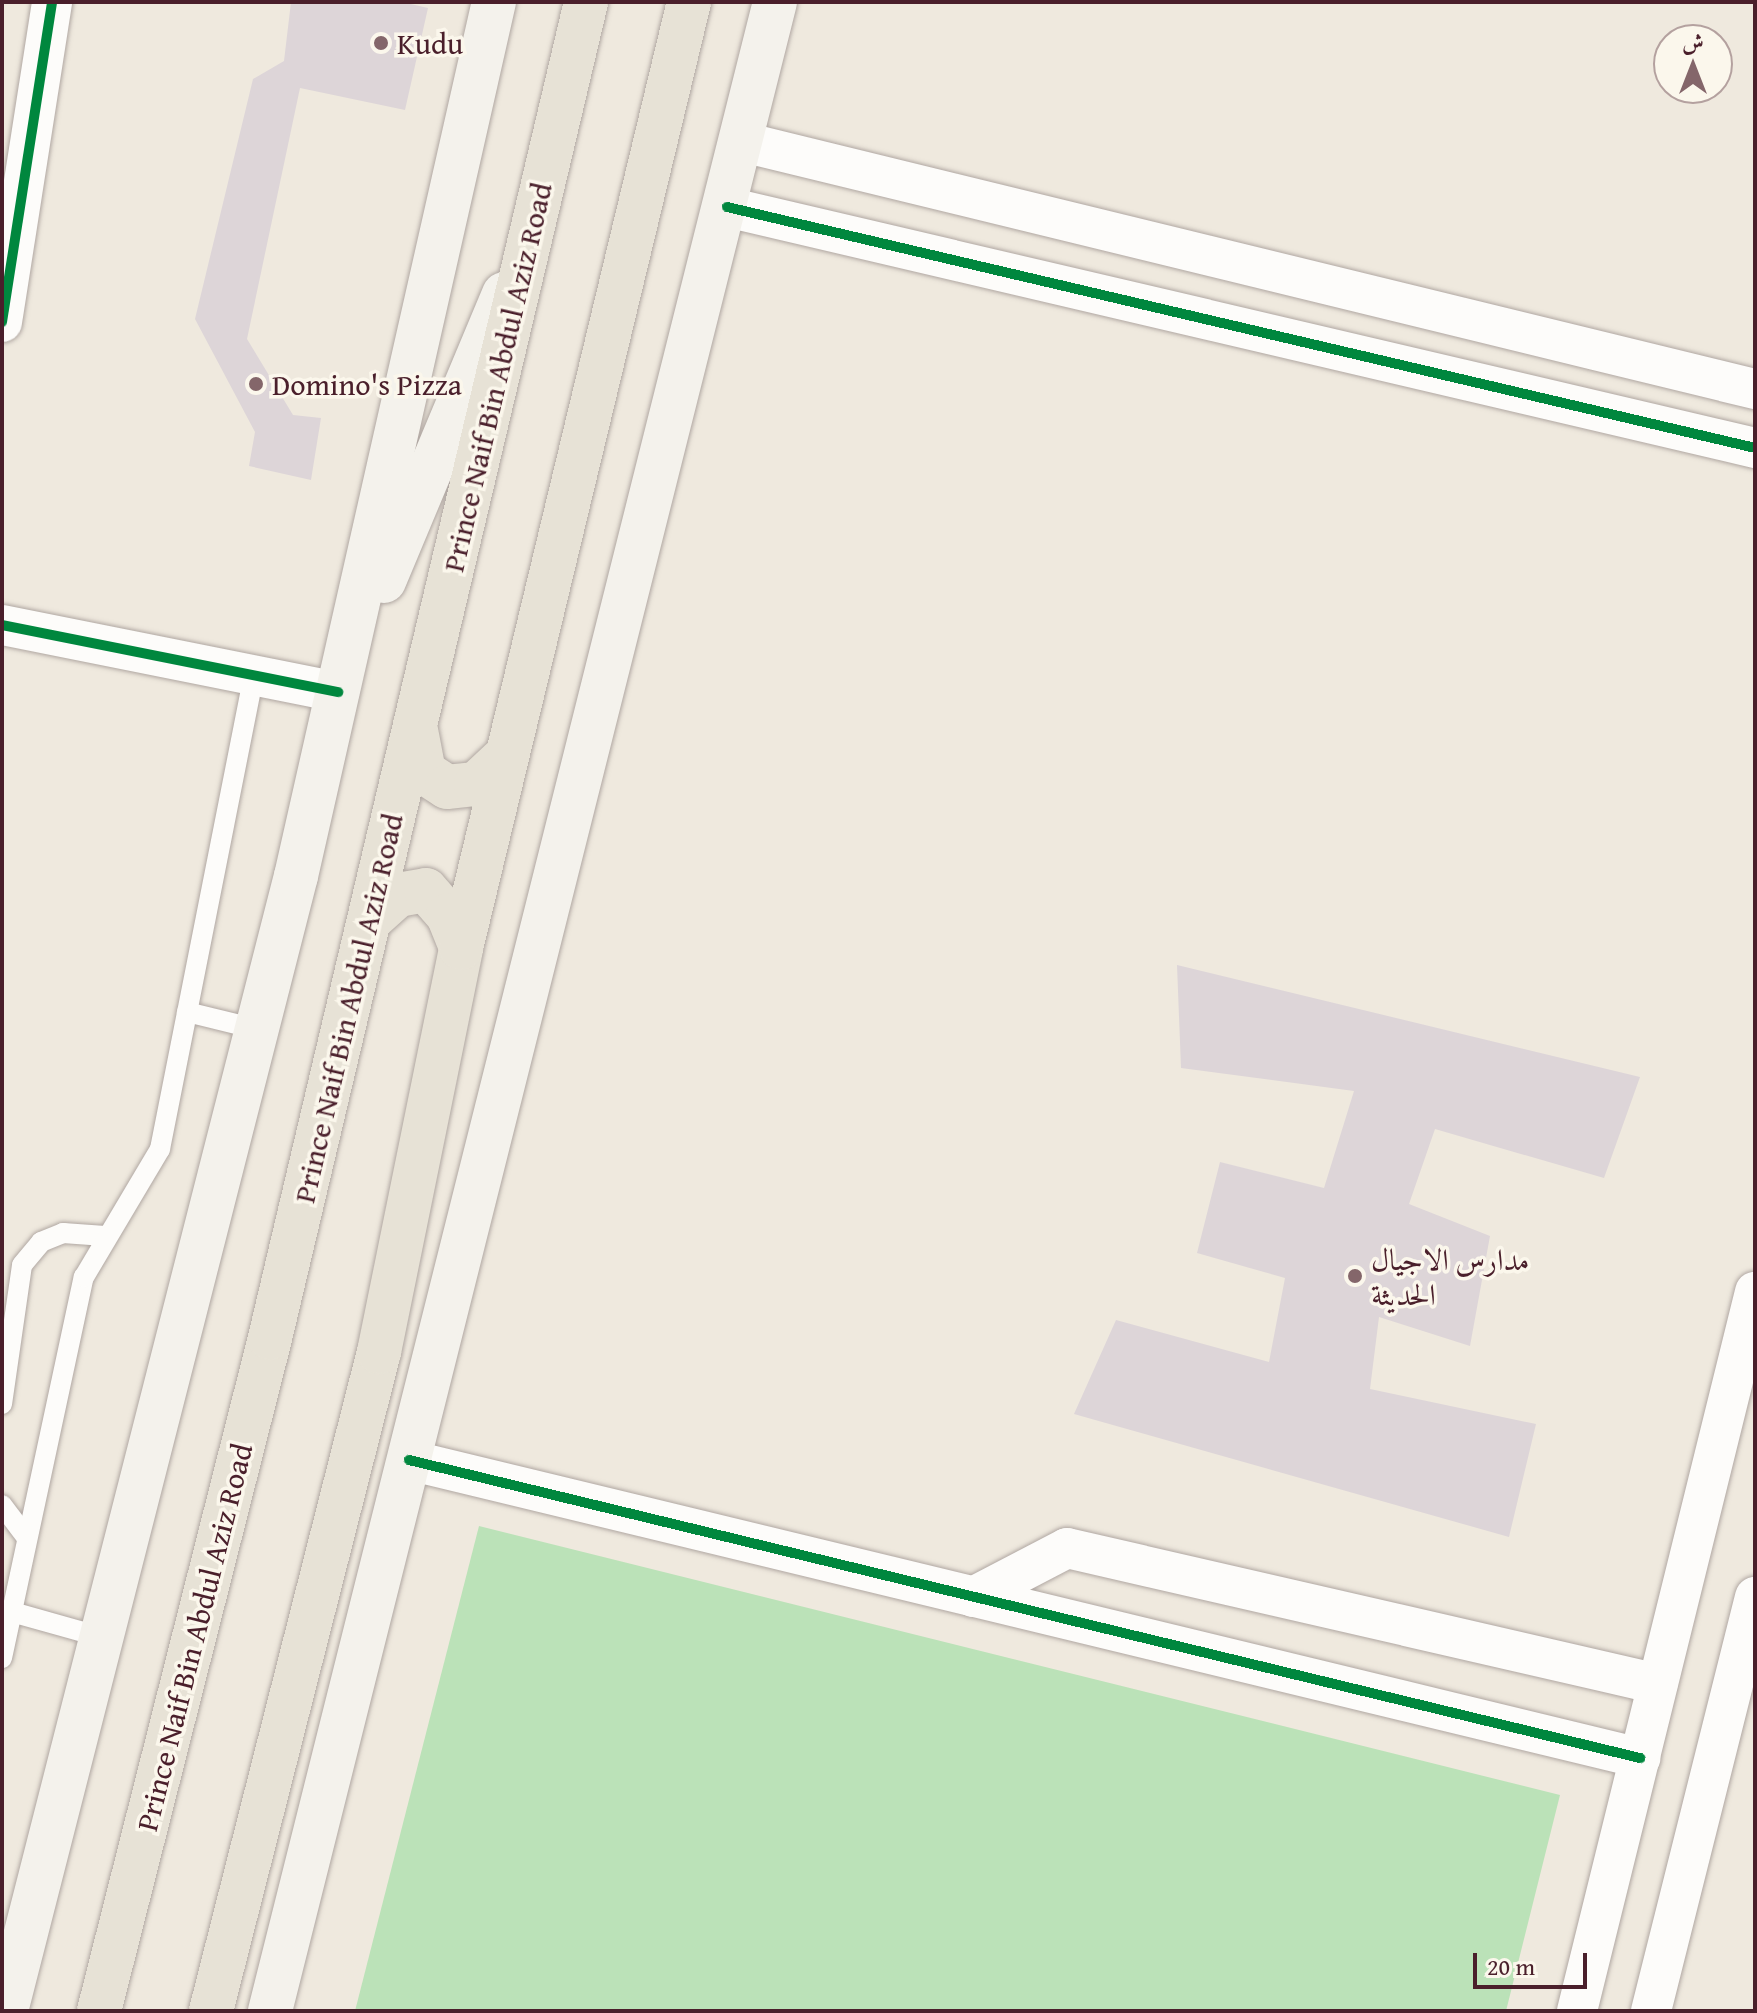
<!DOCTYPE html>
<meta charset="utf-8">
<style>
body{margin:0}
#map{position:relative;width:1757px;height:2013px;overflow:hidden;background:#efe9de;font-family:"Gentium Book Plus",Amiri,serif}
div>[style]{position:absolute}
.green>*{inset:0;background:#bbe2b8}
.building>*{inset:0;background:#ddd5d8}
.roads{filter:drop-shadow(0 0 2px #b0a7a2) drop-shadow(0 0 2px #b0a7a2)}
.lane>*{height:20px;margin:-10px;padding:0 10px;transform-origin:10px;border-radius:10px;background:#fdfcfa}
.street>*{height:40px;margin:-20px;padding:0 20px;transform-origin:20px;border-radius:20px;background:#fdfcfa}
.secondary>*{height:44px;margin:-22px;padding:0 22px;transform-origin:22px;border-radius:22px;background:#f4f2ec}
.highway>*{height:44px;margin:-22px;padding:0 22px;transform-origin:22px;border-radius:22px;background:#e7e2d6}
.cycleway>*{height:10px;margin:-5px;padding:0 5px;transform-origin:5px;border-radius:5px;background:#00873e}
.dots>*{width:22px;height:22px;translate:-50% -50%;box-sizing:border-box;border:4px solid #fbf7ec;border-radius:50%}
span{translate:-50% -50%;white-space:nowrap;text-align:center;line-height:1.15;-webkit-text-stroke:7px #fbf7ec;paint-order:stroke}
.poi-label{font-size:30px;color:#4a1f2b}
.left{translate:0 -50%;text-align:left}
.street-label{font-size:30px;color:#4a1f2b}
.frame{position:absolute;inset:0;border:4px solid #4a1f2b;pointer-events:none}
.north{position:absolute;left:1653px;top:24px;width:80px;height:80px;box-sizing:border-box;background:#fbf7ec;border:2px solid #b4a19f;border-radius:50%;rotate:0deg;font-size:22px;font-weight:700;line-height:32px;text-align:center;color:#4a1f2b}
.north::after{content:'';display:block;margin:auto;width:28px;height:36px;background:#84666a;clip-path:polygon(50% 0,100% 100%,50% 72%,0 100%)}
.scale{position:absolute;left:1473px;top:1953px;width:114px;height:36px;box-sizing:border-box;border:4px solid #4a1f2b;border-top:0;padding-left:10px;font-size:24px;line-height:28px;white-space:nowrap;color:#4a1f2b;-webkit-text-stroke:6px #fbf7ec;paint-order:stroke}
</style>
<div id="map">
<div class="green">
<i style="clip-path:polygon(479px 1526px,1560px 1795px,1506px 2011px,355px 2011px)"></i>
</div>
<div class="building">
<i style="clip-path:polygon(291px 2px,402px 2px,428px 8px,405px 110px,300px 88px,247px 339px,293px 415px,321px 418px,311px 480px,249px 466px,255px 432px,195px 319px,253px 79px,284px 61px)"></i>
<i style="clip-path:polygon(1177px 965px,1640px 1077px,1604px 1178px,1435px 1129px,1409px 1204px,1490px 1236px,1470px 1346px,1379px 1317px,1370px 1389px,1536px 1424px,1509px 1537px,1074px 1414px,1116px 1320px,1269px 1362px,1285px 1278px,1197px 1253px,1220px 1162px,1324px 1188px,1354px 1091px,1181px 1068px)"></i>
</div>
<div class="roads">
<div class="lane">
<i style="left:187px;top:1012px;width:72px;rotate:13.7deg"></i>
<i style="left:2px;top:1404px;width:140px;rotate:-81.8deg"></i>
<i style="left:22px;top:1265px;width:30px;rotate:-50deg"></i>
<i style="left:41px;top:1242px;width:24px;rotate:-22deg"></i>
<i style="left:63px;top:1233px;width:42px;rotate:4.1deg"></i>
<i style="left:2px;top:1505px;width:41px;rotate:52.9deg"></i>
<i style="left:12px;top:1612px;width:92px;rotate:15.7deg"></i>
<i style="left:2px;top:1658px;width:390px;rotate:-77.9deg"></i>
<i style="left:84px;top:1277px;width:149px;rotate:-59.3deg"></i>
<i style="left:160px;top:1149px;width:484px;rotate:-78.8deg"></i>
</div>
<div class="street">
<i style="left:743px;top:142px;width:1042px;rotate:13.72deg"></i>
<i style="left:727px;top:207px;width:1056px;rotate:13.19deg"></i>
<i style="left:2px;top:322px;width:324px;rotate:-81.1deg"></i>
<i style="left:2px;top:625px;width:343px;rotate:11.3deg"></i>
<i style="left:409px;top:1460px;width:1267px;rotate:13.61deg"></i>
<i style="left:973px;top:1597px;width:106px;rotate:-27.5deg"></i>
<i style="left:1067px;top:1548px;width:606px;rotate:12.96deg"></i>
<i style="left:1577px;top:2011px;width:741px;rotate:-76.1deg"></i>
<i style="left:1651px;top:2011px;width:427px;rotate:-75.9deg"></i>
</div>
<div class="secondary">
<i style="left:384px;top:581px;width:311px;rotate:-67.3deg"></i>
<i style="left:6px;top:2011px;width:1171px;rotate:-75.67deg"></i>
<i style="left:296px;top:876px;width:896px;rotate:-77.24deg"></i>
<i style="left:270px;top:2011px;width:2071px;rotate:-75.89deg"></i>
</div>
<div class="highway">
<i style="left:415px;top:725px;width:48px;rotate:79.2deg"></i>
<i style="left:424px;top:772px;width:27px;rotate:33deg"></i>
<i style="left:447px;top:787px;width:29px;rotate:-6deg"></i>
<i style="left:476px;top:784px;width:42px;rotate:-43.1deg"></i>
<i style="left:369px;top:921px;width:39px;rotate:-42deg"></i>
<i style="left:398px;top:895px;width:28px;rotate:-10deg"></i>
<i style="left:426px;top:890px;width:33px;rotate:49deg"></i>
<i style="left:448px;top:915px;width:35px;rotate:68deg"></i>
<i style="left:99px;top:2011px;width:694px;rotate:-75.74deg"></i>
<i style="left:270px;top:1338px;width:1373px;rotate:-76.69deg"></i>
<i style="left:211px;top:2011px;width:680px;rotate:-75.7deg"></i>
<i style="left:379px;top:1352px;width:412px;rotate:-78.5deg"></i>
<i style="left:461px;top:948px;width:973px;rotate:-76.45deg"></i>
</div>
</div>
<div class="cycleway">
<i style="left:727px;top:207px;width:1056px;rotate:13.19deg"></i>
<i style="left:2px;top:322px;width:324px;rotate:-81.1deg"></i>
<i style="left:2px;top:625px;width:343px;rotate:11.3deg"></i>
<i style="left:409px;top:1460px;width:1267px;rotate:13.61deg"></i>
</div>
<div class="dots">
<i style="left:381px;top:43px;background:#84666a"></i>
<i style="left:256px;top:384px;background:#84666a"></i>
<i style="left:1355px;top:1276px;background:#84666a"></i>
</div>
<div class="poi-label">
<span class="left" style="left:397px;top:43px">Kudu</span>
<span class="left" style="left:272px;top:384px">Domino's Pizza</span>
<span class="left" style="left:1371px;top:1276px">مدارس الاجيال<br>الحديثة</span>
</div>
<div class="street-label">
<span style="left:497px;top:377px;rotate:-77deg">Prince Naif Bin Abdul Aziz Road</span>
<span style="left:348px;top:1008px;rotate:-77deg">Prince Naif Bin Abdul Aziz Road</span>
<span style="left:194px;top:1637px;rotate:-76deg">Prince Naif Bin Abdul Aziz Road</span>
</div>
<div class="frame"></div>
<div class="north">ش</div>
<div class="scale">20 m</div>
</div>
